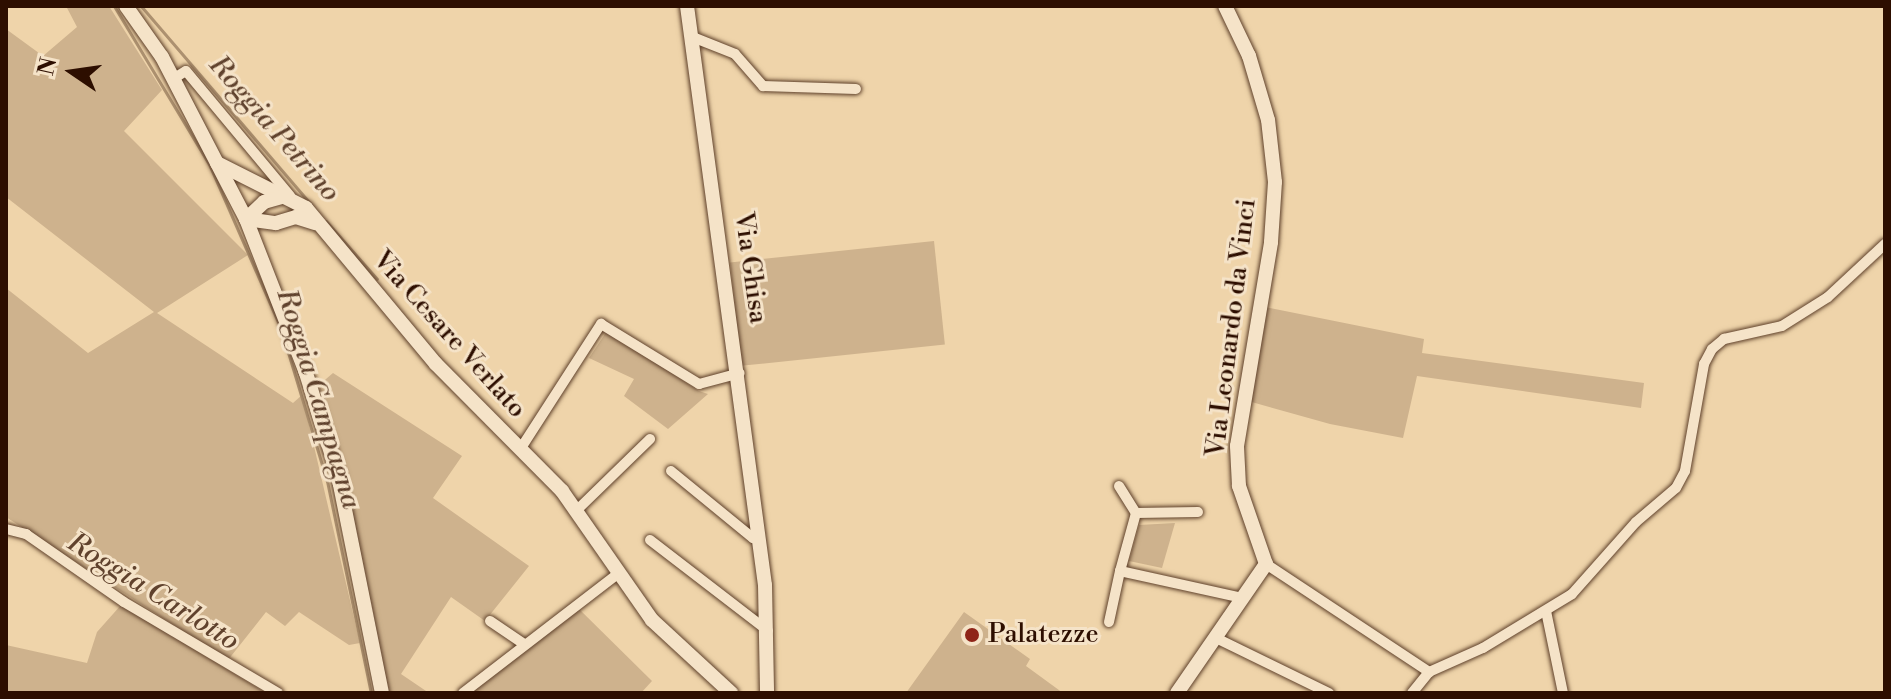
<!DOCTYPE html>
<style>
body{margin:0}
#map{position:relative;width:1891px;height:699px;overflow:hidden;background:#efd4aa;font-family:"Libre Bodoni",serif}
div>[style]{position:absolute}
.green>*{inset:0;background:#ceb28d;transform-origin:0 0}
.stream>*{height:3px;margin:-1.5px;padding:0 1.5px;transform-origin:1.5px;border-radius:1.5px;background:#ad9170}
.roads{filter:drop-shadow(0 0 2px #5e402a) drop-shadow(0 0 2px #5e402a)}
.street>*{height:10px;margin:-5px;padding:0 5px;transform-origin:5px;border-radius:5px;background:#f5e3c8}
.secondary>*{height:14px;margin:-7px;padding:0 7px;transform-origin:7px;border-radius:7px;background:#f5e3c8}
.dots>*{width:22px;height:22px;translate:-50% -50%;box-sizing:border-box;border:4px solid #f5e3c8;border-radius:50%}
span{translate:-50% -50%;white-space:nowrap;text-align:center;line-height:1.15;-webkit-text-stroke:6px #f5e3c8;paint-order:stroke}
.street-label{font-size:26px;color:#2d0e00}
.poi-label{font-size:26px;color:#2d0e00}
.left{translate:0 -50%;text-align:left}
.water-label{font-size:28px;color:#60422d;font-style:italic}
.frame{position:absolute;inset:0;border:8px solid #2d0e00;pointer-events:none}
.north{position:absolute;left:32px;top:32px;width:80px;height:80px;-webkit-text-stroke:6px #f5e3c8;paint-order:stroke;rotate:283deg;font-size:22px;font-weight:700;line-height:32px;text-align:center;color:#2d0e00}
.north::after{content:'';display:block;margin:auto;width:28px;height:36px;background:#2d0e00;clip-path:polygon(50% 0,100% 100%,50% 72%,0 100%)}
</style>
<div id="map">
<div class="green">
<i style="clip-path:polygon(66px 6px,109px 6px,162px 90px,124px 131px,248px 255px,157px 313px,293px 403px,302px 395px,360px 643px,349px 645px,299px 612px,285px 626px,266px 612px,228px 660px,6px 517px,6px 288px,88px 353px,154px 312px,6px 197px,6px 29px,43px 56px,77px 27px)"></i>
<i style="left:934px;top:241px;width:104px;height:205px;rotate:84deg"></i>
<i style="clip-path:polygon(1265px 307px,1424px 339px,1422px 353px,1644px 383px,1641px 408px,1417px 376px,1403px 438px,1330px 424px,1248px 401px)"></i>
<i style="clip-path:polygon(607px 331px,699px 391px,708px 394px,668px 429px,624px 396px,634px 379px,589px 358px)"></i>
<i style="clip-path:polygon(333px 373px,462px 456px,433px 498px,529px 566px,485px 621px,451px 597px,401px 674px,429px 693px,387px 693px,319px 385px)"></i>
<i style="clip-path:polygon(1175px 523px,1162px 568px,1129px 561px,1139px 525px)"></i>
<i style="clip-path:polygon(121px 605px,266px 693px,6px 693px,6px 645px,87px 663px,97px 632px)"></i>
<i style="clip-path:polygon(576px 606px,652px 681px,641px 693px,462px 693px)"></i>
<i style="clip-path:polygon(964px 612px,1030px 659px,1026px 666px,1063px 693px,906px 693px)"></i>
</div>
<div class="stream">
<i style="left:114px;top:6px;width:184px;rotate:59deg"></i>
<i style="left:209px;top:164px;width:180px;rotate:66.4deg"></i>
<i style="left:281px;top:329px;width:159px;rotate:73.2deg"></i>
<i style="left:327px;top:481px;width:217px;rotate:78.3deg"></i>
<i style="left:141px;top:6px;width:261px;rotate:49.4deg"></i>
<i style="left:326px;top:221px;width:77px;rotate:48.7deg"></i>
</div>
<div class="roads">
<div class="street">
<i style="left:695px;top:38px;width:43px;rotate:21.8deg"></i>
<i style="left:735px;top:54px;width:43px;rotate:48.8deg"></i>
<i style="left:763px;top:86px;width:93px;rotate:1.8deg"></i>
<i style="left:173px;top:79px;width:15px;rotate:-32deg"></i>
<i style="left:186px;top:71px;width:163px;rotate:50.2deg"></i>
<i style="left:521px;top:448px;width:148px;rotate:-57.2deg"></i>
<i style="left:601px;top:324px;width:115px;rotate:31.5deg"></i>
<i style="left:699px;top:384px;width:42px;rotate:-15deg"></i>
<i style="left:671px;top:471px;width:106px;rotate:39.3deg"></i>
<i style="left:753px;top:538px;width:6px;rotate:-9deg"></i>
<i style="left:1119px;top:486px;width:32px;rotate:58deg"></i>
<i style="left:1136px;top:513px;width:60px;rotate:105.4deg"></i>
<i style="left:577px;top:510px;width:102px;rotate:-44.2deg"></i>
<i style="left:1136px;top:513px;width:62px;rotate:-0.9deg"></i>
<i style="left:6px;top:529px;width:21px;rotate:14deg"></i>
<i style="left:26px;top:534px;width:119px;rotate:34.8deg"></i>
<i style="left:124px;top:602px;width:179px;rotate:30.6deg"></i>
<i style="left:650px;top:540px;width:149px;rotate:37.6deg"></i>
<i style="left:1266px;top:564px;width:196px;rotate:33.5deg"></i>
<i style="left:1429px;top:672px;width:59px;rotate:-24deg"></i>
<i style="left:1483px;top:648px;width:104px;rotate:-31.2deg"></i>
<i style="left:1572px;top:594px;width:96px;rotate:-48.4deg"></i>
<i style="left:1636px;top:522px;width:52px;rotate:-40.4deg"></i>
<i style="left:1676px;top:488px;width:19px;rotate:-62deg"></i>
<i style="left:1685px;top:471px;width:109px;rotate:-79.9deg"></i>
<i style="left:1704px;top:364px;width:17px;rotate:-62deg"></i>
<i style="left:1712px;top:349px;width:16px;rotate:-40deg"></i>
<i style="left:1724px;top:339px;width:59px;rotate:-12.6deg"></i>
<i style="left:1782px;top:326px;width:54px;rotate:-32.2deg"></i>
<i style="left:1828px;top:297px;width:78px;rotate:-42.9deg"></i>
<i style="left:1546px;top:611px;width:84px;rotate:78.3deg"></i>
<i style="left:490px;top:621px;width:41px;rotate:34.1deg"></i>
<i style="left:1109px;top:622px;width:52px;rotate:-77.8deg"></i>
<i style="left:1120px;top:571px;width:126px;rotate:12.4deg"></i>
<i style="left:1216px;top:638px;width:126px;rotate:26deg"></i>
<i style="left:463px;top:693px;width:198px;rotate:-37.6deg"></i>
<i style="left:1412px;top:693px;width:27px;rotate:-51deg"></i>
</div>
<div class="secondary">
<i style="left:126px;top:6px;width:62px;rotate:54.8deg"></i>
<i style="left:162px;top:57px;width:182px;rotate:62.6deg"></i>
<i style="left:246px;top:219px;width:165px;rotate:68.7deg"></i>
<i style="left:306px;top:373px;width:107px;rotate:72.6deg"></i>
<i style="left:338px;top:475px;width:222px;rotate:78.6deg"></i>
<i style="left:687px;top:6px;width:584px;rotate:82.33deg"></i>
<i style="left:765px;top:585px;width:108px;rotate:88.9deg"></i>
<i style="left:217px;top:163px;width:100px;rotate:26.8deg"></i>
<i style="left:306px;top:208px;width:203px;rotate:50.2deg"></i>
<i style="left:436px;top:364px;width:179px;rotate:45.2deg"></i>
<i style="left:562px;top:491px;width:157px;rotate:55.1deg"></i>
<i style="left:652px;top:620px;width:108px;rotate:42.7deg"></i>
<i style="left:246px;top:219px;width:30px;rotate:8deg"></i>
<i style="left:276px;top:223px;width:21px;rotate:-17deg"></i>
<i style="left:296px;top:217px;width:20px;rotate:18deg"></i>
<i style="left:246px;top:219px;width:25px;rotate:-43deg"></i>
<i style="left:264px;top:202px;width:22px;rotate:-16deg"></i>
<i style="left:1177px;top:693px;width:157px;rotate:-55.4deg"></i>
<i style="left:1266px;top:564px;width:83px;rotate:-109.1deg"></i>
<i style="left:1239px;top:486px;width:40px;rotate:-92.9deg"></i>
<i style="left:1237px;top:446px;width:207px;rotate:-80.5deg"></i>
<i style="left:1271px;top:242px;width:60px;rotate:-86.2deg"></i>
<i style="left:1275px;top:182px;width:62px;rotate:-96.4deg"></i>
<i style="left:1268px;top:120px;width:67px;rotate:-106.5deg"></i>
<i style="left:1249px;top:56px;width:55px;rotate:-115.6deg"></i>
</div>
</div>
<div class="dots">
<i style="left:972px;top:635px;background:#8f2418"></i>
</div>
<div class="street-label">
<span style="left:750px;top:268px;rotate:82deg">Via Ghisa</span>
<span style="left:1232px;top:328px;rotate:-83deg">Via Leonardo da Vinci</span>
<span style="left:449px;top:335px;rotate:48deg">Via Cesare Verlato</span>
</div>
<div class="poi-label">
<span class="left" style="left:988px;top:635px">Palatezze</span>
</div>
<div class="water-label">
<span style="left:274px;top:129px;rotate:49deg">Roggia Petrino</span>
<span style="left:318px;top:399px;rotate:73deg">Roggia Campagna</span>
<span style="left:153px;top:592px;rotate:32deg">Roggia Carlotto</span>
</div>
<div class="frame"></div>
<div class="north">N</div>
</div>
